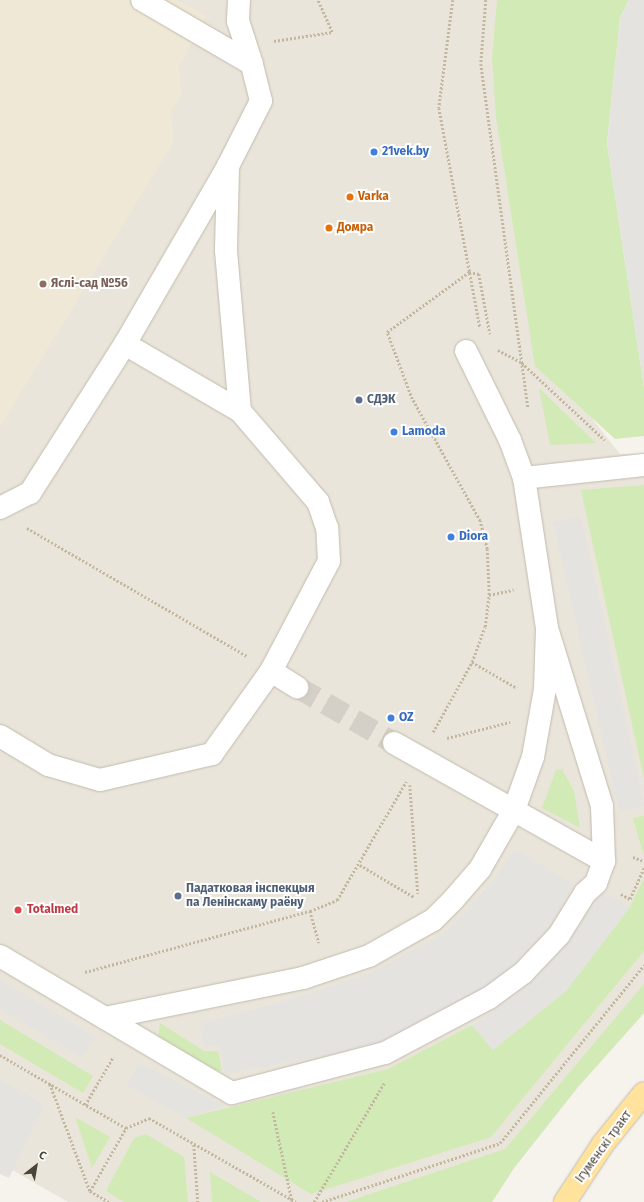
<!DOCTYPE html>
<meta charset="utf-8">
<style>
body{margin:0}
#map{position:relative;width:644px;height:1202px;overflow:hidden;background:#f6f3ec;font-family:"Fira Sans",sans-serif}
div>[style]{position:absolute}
.residential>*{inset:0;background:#eae5da}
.education>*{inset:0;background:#efe8d6}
.green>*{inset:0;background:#d2eab5}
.parking>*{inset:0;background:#e5e3e0}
.minor-tunnel>*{height:22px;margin-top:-11px;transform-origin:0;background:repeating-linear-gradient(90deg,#d4d0c8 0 22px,transparent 0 33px)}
.path>*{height:2.5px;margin-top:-1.25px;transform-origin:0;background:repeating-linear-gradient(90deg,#c4b79f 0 2px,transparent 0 4px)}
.roads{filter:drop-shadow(0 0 1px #c2bbae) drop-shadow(0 0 1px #c2bbae)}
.minor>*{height:22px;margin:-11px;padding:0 11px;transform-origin:11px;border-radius:11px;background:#fff}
.major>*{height:22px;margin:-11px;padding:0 11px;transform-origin:11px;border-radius:11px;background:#ffe39c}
.dots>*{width:11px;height:11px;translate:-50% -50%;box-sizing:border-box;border:2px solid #fff;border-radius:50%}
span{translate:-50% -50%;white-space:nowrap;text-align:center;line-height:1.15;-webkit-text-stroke:4px #fff;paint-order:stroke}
.shop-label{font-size:12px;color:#366cbe;font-weight:700}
.left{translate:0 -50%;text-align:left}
.food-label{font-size:12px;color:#c56008;font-weight:700}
.education-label{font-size:12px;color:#785e54;font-weight:700}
.service-label{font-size:12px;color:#4e5e75;font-weight:700}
.health-label{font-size:12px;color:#be3a42;font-weight:700}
.street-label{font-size:12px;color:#4b4439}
.north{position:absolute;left:16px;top:1146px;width:40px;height:40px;-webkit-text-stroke:3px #fff;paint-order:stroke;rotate:31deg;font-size:11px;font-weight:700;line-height:16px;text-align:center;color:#4b4439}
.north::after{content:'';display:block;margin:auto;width:14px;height:18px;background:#4b4439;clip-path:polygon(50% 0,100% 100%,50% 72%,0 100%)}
</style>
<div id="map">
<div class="residential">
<i style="clip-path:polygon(0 0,522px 0,561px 379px,620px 454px,644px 454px,644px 1013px,578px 1087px,514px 1168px,492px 1202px,68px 1202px,0 1163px)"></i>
</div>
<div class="education">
<i style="clip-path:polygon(0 0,176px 0,206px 16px,179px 67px,181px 95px,171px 111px,174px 141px,0 427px)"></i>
</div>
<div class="green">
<i style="clip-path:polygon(497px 0,629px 0,620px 18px,607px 143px,644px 387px,644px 436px,615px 439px,535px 366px,496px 117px,492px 58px)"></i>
<i style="clip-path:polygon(539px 388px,596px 443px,550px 445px)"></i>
<i style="clip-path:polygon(644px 485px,644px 779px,581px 490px)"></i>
<i style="clip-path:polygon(562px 769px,574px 791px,580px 828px,542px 808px,556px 770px)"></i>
<i style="clip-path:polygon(644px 816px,644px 852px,643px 853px,633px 818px)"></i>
<i style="clip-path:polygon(644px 878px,644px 951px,491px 1137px,311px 1194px,186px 1118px,388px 1069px,472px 1025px,493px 1050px,566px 991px,630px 907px)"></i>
<i style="clip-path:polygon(644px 984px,644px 1013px,578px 1087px,514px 1168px,492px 1202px,346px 1202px,505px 1149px)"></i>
<i style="clip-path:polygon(0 1020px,93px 1076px,83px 1093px,0 1044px)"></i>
<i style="clip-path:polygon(160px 1023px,204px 1051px,218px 1051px,222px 1071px,209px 1069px,158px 1038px)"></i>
<i style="clip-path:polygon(75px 1117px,110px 1137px,92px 1168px)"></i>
<i style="clip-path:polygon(146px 1134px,184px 1157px,188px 1202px,124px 1202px,106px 1191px,134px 1138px)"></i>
<i style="clip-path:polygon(210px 1172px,261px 1202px,212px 1202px)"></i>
</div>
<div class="parking">
<i style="clip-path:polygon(629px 0,644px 0,644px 387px,607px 143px,620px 18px)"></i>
<i style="clip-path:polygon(581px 516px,644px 803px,644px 807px,619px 812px,553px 522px)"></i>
<i style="clip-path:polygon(515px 849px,574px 884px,550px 927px,486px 992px,383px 1042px,324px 1056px,225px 1074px,219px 1046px,204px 1047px,200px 1024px,308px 994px,372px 972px,443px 934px,493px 881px)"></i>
<i style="clip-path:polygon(602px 891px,630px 907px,566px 991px,493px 1050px,472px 1025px,516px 995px,543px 970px,576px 931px)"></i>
<i style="clip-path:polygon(0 980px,95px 1037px,82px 1058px,0 1009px)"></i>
<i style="clip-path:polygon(139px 1063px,225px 1106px,186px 1118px,126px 1085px)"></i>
<i style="clip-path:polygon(0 1079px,44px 1105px,9px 1178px,0 1174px)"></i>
</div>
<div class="minor-tunnel">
<i style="left:297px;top:687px;width:112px;rotate:30deg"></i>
</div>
<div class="path">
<i style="left:453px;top:0;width:109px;rotate:97.4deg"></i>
<i style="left:439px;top:108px;width:223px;rotate:79.4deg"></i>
<i style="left:486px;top:0;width:64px;rotate:94.5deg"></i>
<i style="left:481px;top:64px;width:347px;rotate:82.2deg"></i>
<i style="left:274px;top:41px;width:59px;rotate:-8.8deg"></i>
<i style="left:332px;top:32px;width:35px;rotate:-114deg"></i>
<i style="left:498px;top:350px;width:27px;rotate:28deg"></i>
<i style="left:522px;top:363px;width:113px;rotate:42.9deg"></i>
<i style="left:27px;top:528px;width:255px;rotate:30.2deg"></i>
<i style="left:489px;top:595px;width:46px;rotate:-92.5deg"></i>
<i style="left:487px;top:549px;width:29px;rotate:-104deg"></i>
<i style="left:480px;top:521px;width:140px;rotate:-119.1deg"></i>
<i style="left:412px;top:399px;width:72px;rotate:-110.5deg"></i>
<i style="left:387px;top:332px;width:102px;rotate:-36.2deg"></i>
<i style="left:469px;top:272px;width:10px;rotate:11deg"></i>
<i style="left:479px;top:274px;width:61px;rotate:79.6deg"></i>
<i style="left:472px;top:662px;width:52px;rotate:30deg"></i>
<i style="left:433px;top:732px;width:80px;rotate:-60.9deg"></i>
<i style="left:472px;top:662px;width:37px;rotate:-70deg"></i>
<i style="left:485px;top:627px;width:32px;rotate:-83deg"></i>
<i style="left:489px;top:595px;width:25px;rotate:-12deg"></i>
<i style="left:447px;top:738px;width:65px;rotate:-14.3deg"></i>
<i style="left:410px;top:785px;width:109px;rotate:85.8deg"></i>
<i style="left:633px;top:857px;width:12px;rotate:20deg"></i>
<i style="left:360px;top:865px;width:63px;rotate:30.7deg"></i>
<i style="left:621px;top:894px;width:10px;rotate:29deg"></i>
<i style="left:630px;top:899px;width:35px;rotate:-66deg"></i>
<i style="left:310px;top:911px;width:33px;rotate:74deg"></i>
<i style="left:85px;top:972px;width:233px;rotate:-15.2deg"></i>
<i style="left:310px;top:911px;width:29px;rotate:-22deg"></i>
<i style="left:337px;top:900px;width:137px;rotate:-59.7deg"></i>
<i style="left:0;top:1055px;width:146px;rotate:30.1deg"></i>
<i style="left:126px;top:1128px;width:25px;rotate:-23deg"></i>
<i style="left:149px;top:1118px;width:169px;rotate:29.7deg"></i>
<i style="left:50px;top:1084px;width:114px;rotate:69.5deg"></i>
<i style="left:90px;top:1191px;width:22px;rotate:30deg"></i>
<i style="left:85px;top:1105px;width:56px;rotate:-59.7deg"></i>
<i style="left:273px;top:1112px;width:91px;rotate:77.9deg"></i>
<i style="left:194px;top:1145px;width:57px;rotate:86deg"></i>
<i style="left:90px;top:1191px;width:73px;rotate:-60.3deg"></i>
<i style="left:314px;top:1202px;width:138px;rotate:-59.5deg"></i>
<i style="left:322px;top:1202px;width:188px;rotate:-18.3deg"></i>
<i style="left:500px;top:1143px;width:229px;rotate:-51deg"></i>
</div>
<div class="roads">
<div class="minor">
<i style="left:239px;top:0;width:21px;rotate:93deg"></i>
<i style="left:238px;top:21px;width:45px;rotate:72deg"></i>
<i style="left:125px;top:344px;width:133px;rotate:30.2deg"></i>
<i style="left:466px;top:351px;width:99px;rotate:63.7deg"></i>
<i style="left:510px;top:440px;width:40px;rotate:69.8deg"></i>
<i style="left:0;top:508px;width:34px;rotate:-27deg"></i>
<i style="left:30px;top:493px;width:177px;rotate:-57.5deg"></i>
<i style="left:125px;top:344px;width:206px;rotate:-59.9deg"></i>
<i style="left:228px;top:166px;width:73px;rotate:-63.1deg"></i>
<i style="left:261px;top:101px;width:38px;rotate:-104deg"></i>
<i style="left:252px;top:64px;width:127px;rotate:-149.8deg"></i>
<i style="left:271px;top:671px;width:31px;rotate:32deg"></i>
<i style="left:0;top:736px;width:56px;rotate:31.1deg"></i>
<i style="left:48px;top:765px;width:54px;rotate:16.1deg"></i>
<i style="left:100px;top:780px;width:115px;rotate:-13.1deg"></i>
<i style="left:212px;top:754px;width:102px;rotate:-54.6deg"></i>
<i style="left:271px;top:671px;width:124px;rotate:-62.2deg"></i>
<i style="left:329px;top:561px;width:33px;rotate:-93deg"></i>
<i style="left:327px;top:528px;width:28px;rotate:-109deg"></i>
<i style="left:318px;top:502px;width:120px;rotate:-130.6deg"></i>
<i style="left:240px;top:411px;width:162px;rotate:-95deg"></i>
<i style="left:226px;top:250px;width:84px;rotate:-88.6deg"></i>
<i style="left:394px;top:743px;width:241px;rotate:29.3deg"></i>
<i style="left:0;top:956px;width:269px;rotate:30.6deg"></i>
<i style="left:232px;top:1093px;width:158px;rotate:-14.7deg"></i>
<i style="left:385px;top:1053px;width:118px;rotate:-27.9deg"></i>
<i style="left:489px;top:998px;width:42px;rotate:-36.3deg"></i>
<i style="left:523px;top:973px;width:52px;rotate:-46.5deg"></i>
<i style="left:559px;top:935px;width:49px;rotate:-58.2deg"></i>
<i style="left:585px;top:893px;width:15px;rotate:-42deg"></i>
<i style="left:596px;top:883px;width:23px;rotate:-70deg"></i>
<i style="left:604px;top:861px;width:55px;rotate:-92.1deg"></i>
<i style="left:602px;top:806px;width:186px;rotate:-107.2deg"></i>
<i style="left:105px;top:1018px;width:202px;rotate:-11.4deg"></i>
<i style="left:303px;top:978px;width:70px;rotate:-18.4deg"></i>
<i style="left:369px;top:956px;width:73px;rotate:-29.4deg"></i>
<i style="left:433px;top:920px;width:28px;rotate:-45deg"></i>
<i style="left:453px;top:900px;width:41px;rotate:-48.9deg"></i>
<i style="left:480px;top:869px;width:68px;rotate:-60deg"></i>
<i style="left:514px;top:810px;width:56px;rotate:-70.3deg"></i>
<i style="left:533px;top:757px;width:69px;rotate:-80deg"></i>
<i style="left:545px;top:689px;width:61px;rotate:-88.1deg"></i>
<i style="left:547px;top:628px;width:152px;rotate:-98.7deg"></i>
<i style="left:524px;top:478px;width:121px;rotate:-6.2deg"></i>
</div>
<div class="major">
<i style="left:565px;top:1202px;width:69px;rotate:-56.8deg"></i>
<i style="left:603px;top:1144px;width:65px;rotate:-51.2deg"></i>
</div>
</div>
<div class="dots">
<i style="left:374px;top:152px;background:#3f7fe0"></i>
<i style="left:350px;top:197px;background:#e8710a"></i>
<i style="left:329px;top:228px;background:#e8710a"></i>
<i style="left:43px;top:284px;background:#8d6e63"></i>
<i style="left:359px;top:400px;background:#5c6f8a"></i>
<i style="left:394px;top:432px;background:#3f7fe0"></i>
<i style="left:451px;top:537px;background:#3f7fe0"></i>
<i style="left:391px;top:718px;background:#3f7fe0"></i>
<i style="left:178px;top:896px;background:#5c6f8a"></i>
<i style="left:18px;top:910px;background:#e0444e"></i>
</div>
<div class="shop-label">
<span class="left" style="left:382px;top:152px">21vek.by</span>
<span class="left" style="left:402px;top:432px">Lamoda</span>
<span class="left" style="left:459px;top:537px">Diora</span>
<span class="left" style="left:399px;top:718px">OZ</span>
</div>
<div class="food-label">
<span class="left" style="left:358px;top:197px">Varka</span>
<span class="left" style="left:337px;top:228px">Домра</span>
</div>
<div class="education-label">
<span class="left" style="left:51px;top:284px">Яслі-сад №56</span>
</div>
<div class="service-label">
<span class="left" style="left:367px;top:400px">СДЭК</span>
<span class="left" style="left:186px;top:896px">Падатковая інспекцыя<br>па Ленінскаму раёну</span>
</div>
<div class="health-label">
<span class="left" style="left:27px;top:910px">Totalmed</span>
</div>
<div class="street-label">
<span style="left:604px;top:1147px;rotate:-54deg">Ігуменскі тракт</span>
</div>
<div class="north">С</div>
</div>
